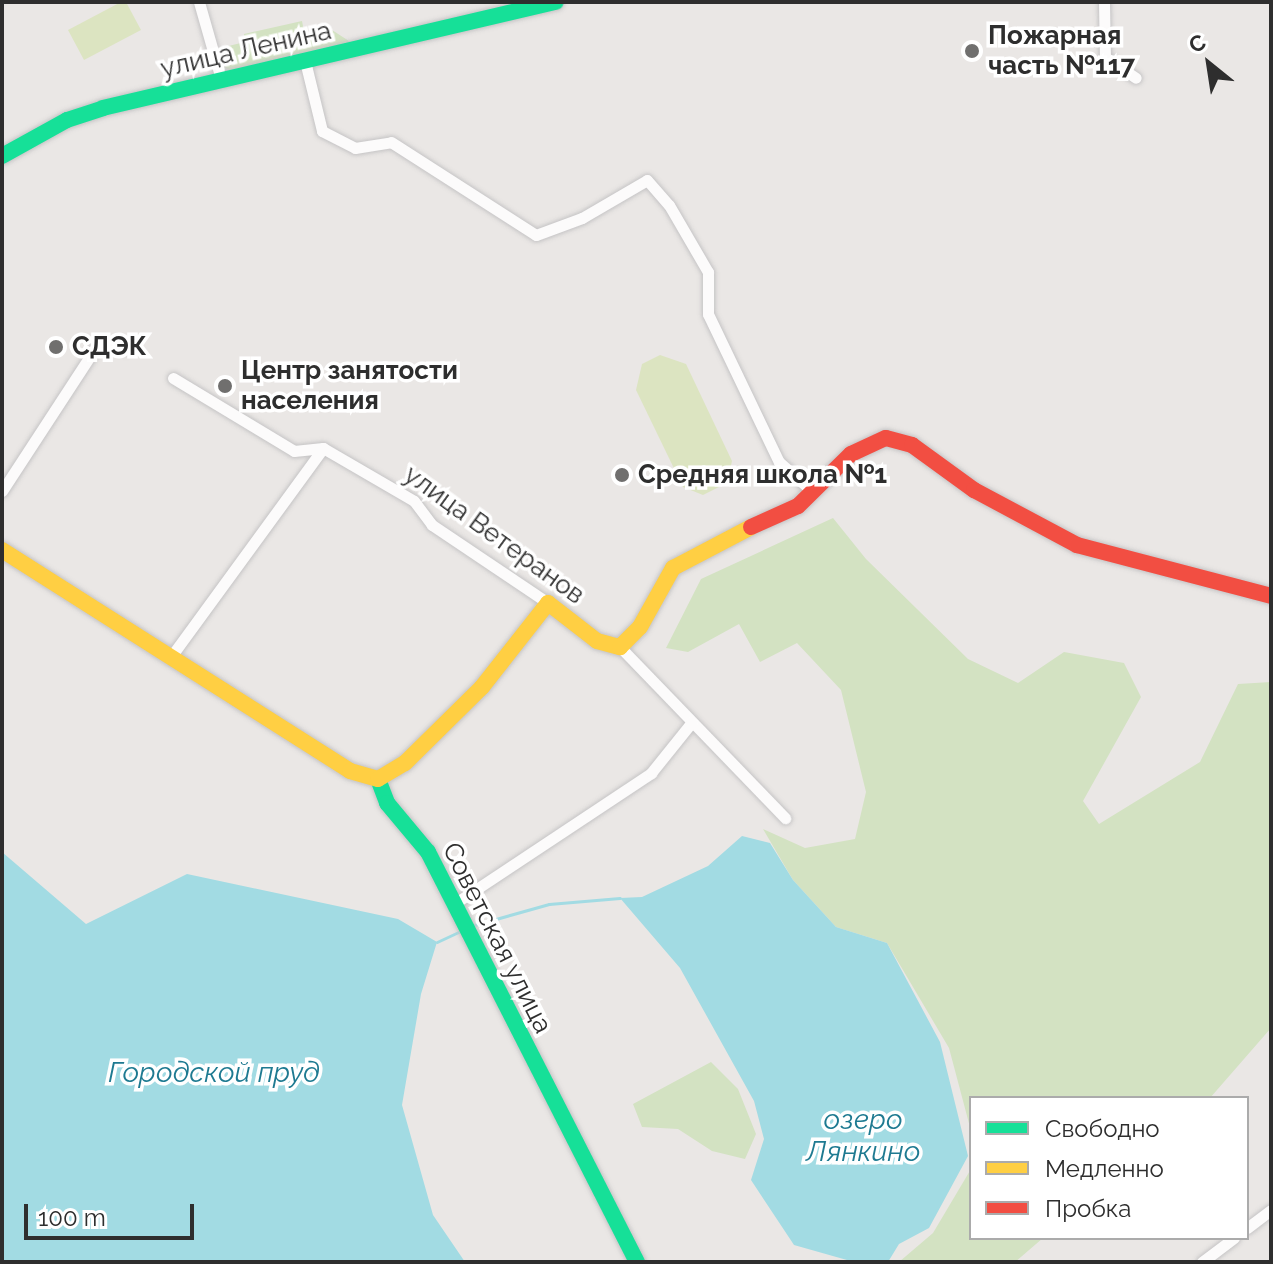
<!DOCTYPE html>
<meta charset="utf-8">
<style>
body{margin:0}
#map{position:relative;width:1273px;height:1264px;overflow:hidden;background:#eae7e5;font-family:Raleway,sans-serif}
div>[style]{position:absolute}
.green>*{inset:0;background:#d3e2c2}
.pitch>*{inset:0;background:#dce4c1}
.water>*{inset:0;background:#a2dbe3}
.stream>*{height:3px;margin:-1.5px;padding:0 1.5px;transform-origin:1.5px;border-radius:1.5px;background:#a2dbe3}
.roads{filter:drop-shadow(0 0 2px #c5c4c5) drop-shadow(0 0 2px #c5c4c5)}
.street>*{height:11px;margin:-5.5px;padding:0 5.5px;transform-origin:5.5px;border-radius:5.5px;background:#fcfbfb}
.fast>*{height:16px;margin:-8px;padding:0 8px;transform-origin:8px;border-radius:8px;background:#16e098}
.slow>*{height:16px;margin:-8px;padding:0 8px;transform-origin:8px;border-radius:8px;background:#ffcf43}
.jam>*{height:16px;margin:-8px;padding:0 8px;transform-origin:8px;border-radius:8px;background:#f24e42}
.dots>*{width:22px;height:22px;translate:-50% -50%;box-sizing:border-box;border:4px solid #fff;border-radius:50%}
span{translate:-50% -50%;white-space:nowrap;text-align:center;line-height:1.15;-webkit-text-stroke:7px #fff;paint-order:stroke}
.poi-label{font-size:26px;color:#2e2e2e;font-weight:700}
.left{translate:0 -50%;text-align:left}
.street-label{font-size:26px;color:#2e2e2e}
.water-label{font-size:28px;color:#1e7a91;font-style:italic}
.frame{position:absolute;inset:0;border:4px solid #2e2e2e;pointer-events:none}
.legend{position:absolute;left:969px;top:1096px;width:280px;height:144px;box-sizing:border-box;background:#fff;border:2px solid #ababab;margin:0;padding:10px 14px;list-style:none;font-size:24px;color:#2e2e2e}
.legend li{display:flex;align-items:center;gap:16px;height:40px}
.legend b{width:40px;border:2px solid #ababab}
.north{position:absolute;left:1169px;top:24px;width:80px;height:80px;-webkit-text-stroke:6px #fff;paint-order:stroke;rotate:330deg;font-size:22px;font-weight:700;line-height:32px;text-align:center;color:#2e2e2e}
.north::after{content:'';display:block;margin:auto;width:28px;height:36px;background:#2e2e2e;clip-path:polygon(50% 0,100% 100%,50% 72%,0 100%)}
.scale{position:absolute;left:24px;top:1204px;width:170px;height:36px;box-sizing:border-box;border:4px solid #2e2e2e;border-top:0;padding-left:10px;font-size:24px;line-height:28px;white-space:nowrap;color:#2e2e2e;-webkit-text-stroke:6px #fff;paint-order:stroke}
</style>
<div id="map">
<div class="green">
<i style="clip-path:polygon(302px 21px,305px 36px,332px 30px,352px 43px,230px 70px,222px 67px,216px 49px,245px 42px,244px 34px)"></i>
<i style="clip-path:polygon(833px 518px,866px 559px,968px 659px,1018px 683px,1064px 652px,1124px 663px,1141px 697px,1083px 801px,1099px 824px,1200px 762px,1238px 684px,1271px 682px,1271px 1028px,1210px 1098px,971px 1098px,971px 1131px,949px 1048px,887px 943px,836px 927px,793px 880px,763px 829px,805px 848px,855px 839px,866px 792px,841px 690px,797px 643px,760px 662px,739px 624px,688px 652px,666px 648px,701px 579px)"></i>
<i style="clip-path:polygon(711px 1062px,738px 1089px,756px 1134px,745px 1159px,712px 1151px,678px 1129px,642px 1127px,633px 1104px)"></i>
<i style="clip-path:polygon(971px 1169px,971px 1238px,1043px 1238px,1015px 1262px,899px 1262px,933px 1233px)"></i>
</div>
<div class="pitch">
<i style="clip-path:polygon(121px 2px,126px 2px,141px 30px,84px 60px,68px 30px)"></i>
<i style="clip-path:polygon(660px 355px,686px 364px,732px 461px,727px 483px,703px 495px,683px 487px,636px 390px,642px 364px)"></i>
</div>
<div class="water">
<i style="clip-path:polygon(742px 836px,770px 843px,793px 880px,836px 927px,887px 943px,940px 1042px,968px 1156px,929px 1228px,899px 1244px,888px 1262px,854px 1262px,794px 1245px,751px 1180px,764px 1139px,754px 1101px,680px 968px,620px 898px,642px 897px,708px 866px)"></i>
<i style="clip-path:polygon(2px 852px,86px 924px,187px 874px,398px 919px,437px 942px,421px 994px,402px 1105px,433px 1215px,465px 1262px,2px 1262px)"></i>
</div>
<div class="stream">
<i style="left:471px;top:926px;width:81px;rotate:-15.8deg"></i>
<i style="left:549px;top:904px;width:71px;rotate:-4.8deg"></i>
<i style="left:437px;top:942px;width:26px;rotate:-25deg"></i>
</div>
<div class="roads">
<div class="street">
<i style="left:199px;top:2px;width:80px;rotate:74.1deg"></i>
<i style="left:1104px;top:2px;width:55px;rotate:89deg"></i>
<i style="left:1105px;top:57px;width:37px;rotate:34deg"></i>
<i style="left:305px;top:61px;width:72px;rotate:76.3deg"></i>
<i style="left:322px;top:131px;width:37px;rotate:27deg"></i>
<i style="left:355px;top:148px;width:36px;rotate:-9deg"></i>
<i style="left:391px;top:142px;width:172px;rotate:32.7deg"></i>
<i style="left:536px;top:235px;width:49px;rotate:-20.3deg"></i>
<i style="left:582px;top:218px;width:75px;rotate:-30.3deg"></i>
<i style="left:647px;top:180px;width:33px;rotate:49deg"></i>
<i style="left:669px;top:205px;width:78px;rotate:59.8deg"></i>
<i style="left:708px;top:272px;width:42px;rotate:90deg"></i>
<i style="left:708px;top:314px;width:164px;rotate:64.4deg"></i>
<i style="left:779px;top:462px;width:44px;rotate:41.3deg"></i>
<i style="left:173px;top:378px;width:141px;rotate:31.1deg"></i>
<i style="left:294px;top:451px;width:29px;rotate:-6deg"></i>
<i style="left:323px;top:448px;width:105px;rotate:30.2deg"></i>
<i style="left:414px;top:501px;width:30px;rotate:53deg"></i>
<i style="left:432px;top:525px;width:140px;rotate:33.9deg"></i>
<i style="left:2px;top:491px;width:178px;rotate:-56.9deg"></i>
<i style="left:99px;top:342px;width:28px;rotate:13deg"></i>
<i style="left:620px;top:647px;width:238px;rotate:46deg"></i>
<i style="left:170px;top:658px;width:260px;rotate:-53.9deg"></i>
<i style="left:454px;top:904px;width:237px;rotate:-33.6deg"></i>
<i style="left:651px;top:773px;width:65px;rotate:-51.2deg"></i>
<i style="left:1247px;top:1228px;width:30px;rotate:-37deg"></i>
<i style="left:1202px;top:1262px;width:40px;rotate:-37deg"></i>
</div>
<div class="fast">
<i style="left:2px;top:156px;width:74px;rotate:-29deg"></i>
<i style="left:67px;top:120px;width:38px;rotate:-18deg"></i>
<i style="left:103px;top:108px;width:465px;rotate:-13.2deg"></i>
<i style="left:378px;top:779px;width:26px;rotate:69deg"></i>
<i style="left:387px;top:803px;width:64px;rotate:50.1deg"></i>
<i style="left:428px;top:852px;width:460px;rotate:63deg"></i>
</div>
<div class="slow">
<i style="left:2px;top:550px;width:412px;rotate:32.4deg"></i>
<i style="left:350px;top:771px;width:29px;rotate:16deg"></i>
<i style="left:378px;top:779px;width:31px;rotate:-31deg"></i>
<i style="left:405px;top:763px;width:108px;rotate:-44.6deg"></i>
<i style="left:482px;top:687px;width:107px;rotate:-51.8deg"></i>
<i style="left:548px;top:603px;width:62px;rotate:37.8deg"></i>
<i style="left:597px;top:641px;width:24px;rotate:15deg"></i>
<i style="left:620px;top:647px;width:28px;rotate:-45deg"></i>
<i style="left:640px;top:627px;width:68px;rotate:-60.8deg"></i>
<i style="left:673px;top:568px;width:88px;rotate:-27.7deg"></i>
</div>
<div class="jam">
<i style="left:751px;top:527px;width:51px;rotate:-24.1deg"></i>
<i style="left:798px;top:506px;width:74px;rotate:-44.5deg"></i>
<i style="left:851px;top:454px;width:38px;rotate:-25deg"></i>
<i style="left:886px;top:438px;width:27px;rotate:15deg"></i>
<i style="left:912px;top:445px;width:77px;rotate:36deg"></i>
<i style="left:974px;top:490px;width:117px;rotate:28.1deg"></i>
<i style="left:1077px;top:545px;width:201px;rotate:14.7deg"></i>
</div>
</div>
<div class="dots">
<i style="left:972px;top:51px;background:#706f6e"></i>
<i style="left:56px;top:347px;background:#706f6e"></i>
<i style="left:225px;top:386px;background:#706f6e"></i>
<i style="left:622px;top:475px;background:#706f6e"></i>
</div>
<div class="poi-label">
<span class="left" style="left:988px;top:51px">Пожарная<br>часть №117</span>
<span class="left" style="left:72px;top:347px">СДЭК</span>
<span class="left" style="left:241px;top:386px">Центр занятости<br>населения</span>
<span class="left" style="left:638px;top:475px">Средняя школа №1</span>
</div>
<div class="street-label">
<span style="left:246px;top:50px;rotate:-13deg">улица Ленина</span>
<span style="left:494px;top:535px;rotate:36deg">улица Ветеранов</span>
<span style="left:497px;top:938px;rotate:63deg">Советская улица</span>
</div>
<div class="water-label">
<span style="left:214px;top:1073px">Городской пруд</span>
<span style="left:863px;top:1136px">озеро<br>Лянкино</span>
</div>
<div class="frame"></div>
<ul class="legend">
<li><b style="height:10px;background:#16e098"></b>Свободно</li>
<li><b style="height:10px;background:#ffcf43"></b>Медленно</li>
<li><b style="height:10px;background:#f24e42"></b>Пробка</li>
</ul>
<div class="north">С</div>
<div class="scale">100 m</div>
</div>
